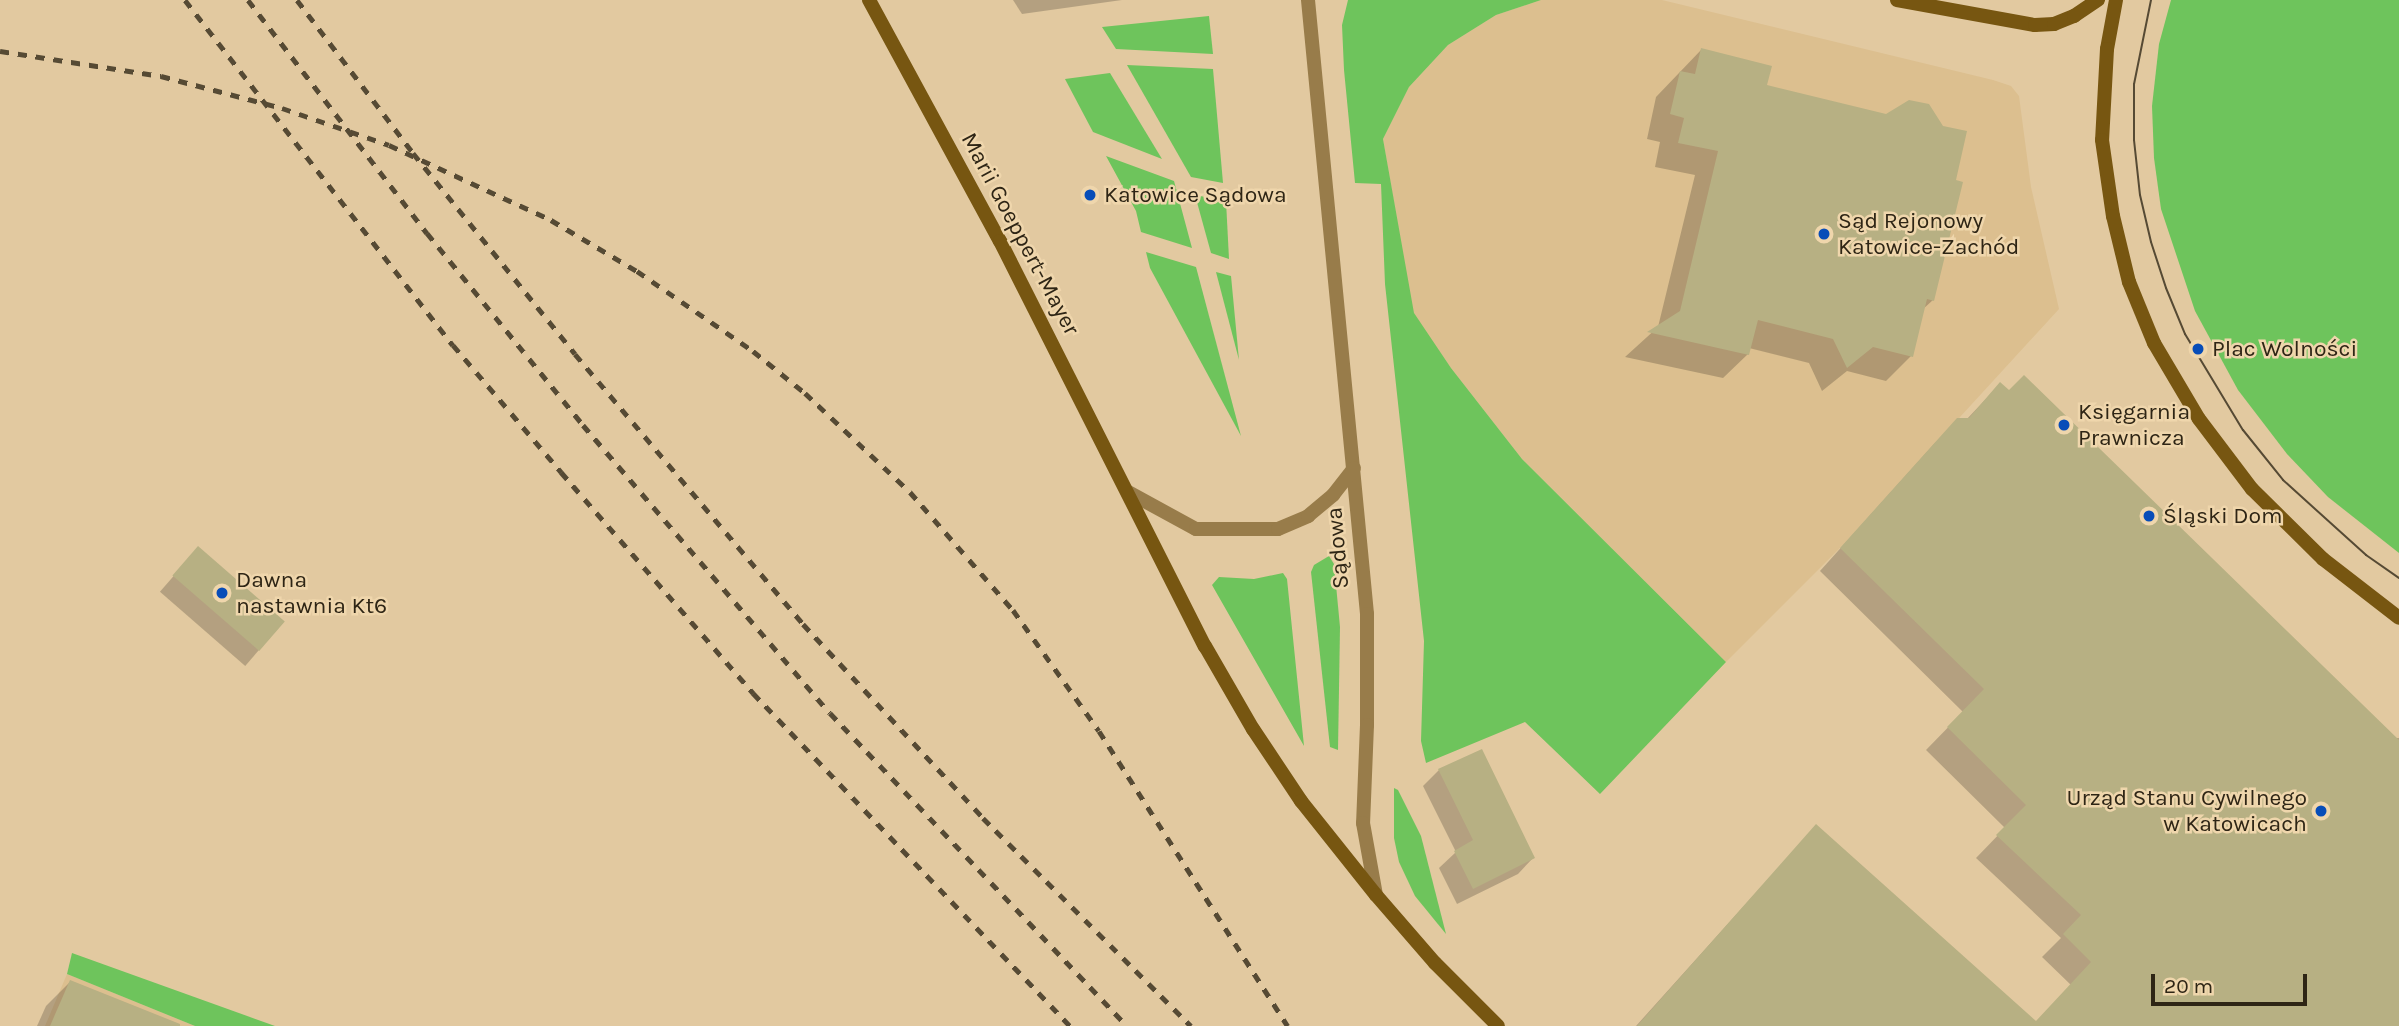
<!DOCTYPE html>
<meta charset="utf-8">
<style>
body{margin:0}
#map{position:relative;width:2399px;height:1026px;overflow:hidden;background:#e2c9a0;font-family:Karla,sans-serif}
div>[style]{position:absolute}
.built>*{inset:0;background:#dcbf8f}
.green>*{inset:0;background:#6ec45c}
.shadow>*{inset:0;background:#0003;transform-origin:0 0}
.building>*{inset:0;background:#b7b083;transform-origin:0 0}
.lane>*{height:14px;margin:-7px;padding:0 7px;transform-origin:7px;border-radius:7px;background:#987c4a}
.secondary>*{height:14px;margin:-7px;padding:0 7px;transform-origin:7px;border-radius:7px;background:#775611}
.tram>*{height:2px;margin:-1px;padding:0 1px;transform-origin:1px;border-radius:1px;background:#564a34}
.rail>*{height:5px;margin-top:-2.5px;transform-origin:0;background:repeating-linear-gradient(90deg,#564a34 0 9px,transparent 0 18px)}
.dots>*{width:19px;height:19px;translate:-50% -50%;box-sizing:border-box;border:4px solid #efd6ac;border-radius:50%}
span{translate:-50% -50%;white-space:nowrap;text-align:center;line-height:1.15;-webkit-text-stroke:5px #efd6ac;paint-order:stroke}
.poi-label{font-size:23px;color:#2e2515}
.left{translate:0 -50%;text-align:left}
.right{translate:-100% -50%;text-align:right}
.street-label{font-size:23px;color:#2e2515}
.scale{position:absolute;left:2151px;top:974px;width:156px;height:32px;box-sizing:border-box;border:4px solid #2e2515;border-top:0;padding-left:9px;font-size:21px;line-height:24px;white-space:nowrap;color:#2e2515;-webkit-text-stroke:5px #efd6ac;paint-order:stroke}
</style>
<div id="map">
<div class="built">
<i style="clip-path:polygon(1541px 0,1662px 0,1993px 80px,2011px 86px,2019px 96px,2031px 187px,2059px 309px,1840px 548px,1726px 662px,1522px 459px,1451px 368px,1413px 313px,1383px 139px,1409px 87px,1448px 45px,1496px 15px)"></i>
<i style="clip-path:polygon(67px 974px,195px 1026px,45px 1026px)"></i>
</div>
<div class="green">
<i style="clip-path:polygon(1348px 0,1541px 0,1496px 15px,1448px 45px,1409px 87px,1383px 139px,1414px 313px,1451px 368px,1522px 459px,1726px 662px,1600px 794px,1525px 722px,1426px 763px,1421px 741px,1424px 641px,1385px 284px,1381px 184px,1355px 183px,1344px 70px,1342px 25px)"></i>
<i style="clip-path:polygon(2171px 0,2399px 0,2399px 553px,2328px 497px,2287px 454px,2238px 390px,2195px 311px,2161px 209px,2154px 158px,2152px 106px,2159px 44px)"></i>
<i style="clip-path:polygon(1209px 16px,1213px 54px,1116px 49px,1102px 27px)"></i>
<i style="clip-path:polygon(1127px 65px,1213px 69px,1223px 183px,1191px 177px)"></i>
<i style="clip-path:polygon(1110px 73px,1162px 159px,1093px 132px,1065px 79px)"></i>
<i style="clip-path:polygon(1106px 156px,1174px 181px,1192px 248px,1141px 232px,1136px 211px)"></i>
<i style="clip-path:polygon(1195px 195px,1226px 201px,1229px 259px,1211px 253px)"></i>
<i style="clip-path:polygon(1146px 252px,1196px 267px,1241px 436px,1150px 268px)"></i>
<i style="clip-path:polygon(1216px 272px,1231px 276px,1239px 360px)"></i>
<i style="clip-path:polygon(1329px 556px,1334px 564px,1340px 627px,1338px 750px,1330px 747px,1311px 572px,1314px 565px)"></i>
<i style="clip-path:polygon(1283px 573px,1287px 579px,1304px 746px,1212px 585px,1219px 577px,1254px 579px)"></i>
<i style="clip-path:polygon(1394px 788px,1398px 790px,1421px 836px,1446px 934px,1415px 896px,1399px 862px,1394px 838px)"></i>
<i style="clip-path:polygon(72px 953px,275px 1026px,195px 1026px,67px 974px)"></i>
</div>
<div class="shadow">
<i style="clip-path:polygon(1013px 0,1122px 0,1022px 14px)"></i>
<i style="clip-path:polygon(1701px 50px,1765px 86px,1933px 300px,1922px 310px,1911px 356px,1886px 381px,1847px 371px,1822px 391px,1809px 363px,1749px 348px,1748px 354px,1723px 378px,1625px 357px,1658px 327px,1695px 175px,1655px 167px,1660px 142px,1647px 139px,1656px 97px)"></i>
<i style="clip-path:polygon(2000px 384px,2394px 738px,2399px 738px,2397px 1026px,1636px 1026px,1816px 826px,2035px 1023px,2071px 985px,2042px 957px,2061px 938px,1976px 858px,2005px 828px,1926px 750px,1963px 712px,1820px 571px,1935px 443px,1966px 420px)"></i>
<i style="left:198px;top:548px;width:113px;height:58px;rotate:41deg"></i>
<i style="clip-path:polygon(1439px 770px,1533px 858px,1518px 874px,1457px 904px,1439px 868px,1456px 852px,1423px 786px)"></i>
<i style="clip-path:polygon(70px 982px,175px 1026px,37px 1026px,46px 1006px)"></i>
</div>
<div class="building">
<i style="clip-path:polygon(1701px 48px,1772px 66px,1767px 85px,1886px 114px,1909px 100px,1929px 104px,1943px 126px,1967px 131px,1956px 180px,1963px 182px,1934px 301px,1927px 299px,1913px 357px,1873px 347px,1847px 368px,1833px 339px,1758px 320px,1749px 355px,1647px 332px,1680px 311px,1718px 151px,1678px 143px,1684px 118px,1670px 114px,1680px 71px,1695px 74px)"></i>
<i style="clip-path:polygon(2024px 375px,2399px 740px,2399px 1026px,1637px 1026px,1816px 824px,2036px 1021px,2091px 962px,2063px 934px,2081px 915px,1996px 835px,2026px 805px,1947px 727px,1984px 689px,1840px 548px,1957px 418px,1969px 418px,2000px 382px,2009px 390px)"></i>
<i style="left:198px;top:546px;width:115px;height:39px;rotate:41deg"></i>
<i style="clip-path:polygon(1482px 749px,1535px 858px,1473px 889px,1454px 851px,1473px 840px,1438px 769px)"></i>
<i style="clip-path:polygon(70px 980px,180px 1024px,180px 1026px,50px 1026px)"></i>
</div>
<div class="lane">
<i style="left:1308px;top:0;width:617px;rotate:84.51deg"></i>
<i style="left:1367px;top:614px;width:111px;rotate:90deg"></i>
<i style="left:1367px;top:725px;width:98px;rotate:92.3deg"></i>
<i style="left:1363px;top:823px;width:73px;rotate:79.8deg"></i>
<i style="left:1128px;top:492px;width:77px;rotate:28.6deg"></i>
<i style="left:1196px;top:529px;width:82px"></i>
<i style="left:1278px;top:529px;width:33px;rotate:-23deg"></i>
<i style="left:1308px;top:516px;width:33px;rotate:-40deg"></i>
<i style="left:1333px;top:495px;width:34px;rotate:-52deg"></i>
</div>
<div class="secondary">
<i style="left:869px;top:0;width:274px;rotate:61.5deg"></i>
<i style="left:1000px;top:241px;width:454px;rotate:63.2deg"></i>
<i style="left:1205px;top:646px;width:96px;rotate:60deg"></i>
<i style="left:1253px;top:729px;width:87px;rotate:56.3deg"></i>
<i style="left:1301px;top:801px;width:120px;rotate:51.4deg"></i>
<i style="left:1376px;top:895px;width:90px;rotate:49.1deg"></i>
<i style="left:1435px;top:963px;width:89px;rotate:45deg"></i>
<i style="left:1897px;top:0;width:140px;rotate:10.3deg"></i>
<i style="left:2035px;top:25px;width:19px;rotate:-3deg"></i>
<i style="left:2054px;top:24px;width:22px;rotate:-22deg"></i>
<i style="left:2074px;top:16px;width:29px;rotate:-34deg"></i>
<i style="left:2116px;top:0;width:50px;rotate:100.4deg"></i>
<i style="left:2107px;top:49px;width:91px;rotate:93.1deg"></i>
<i style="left:2102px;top:140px;width:77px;rotate:81.8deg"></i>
<i style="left:2113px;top:216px;width:68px;rotate:76.4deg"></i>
<i style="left:2129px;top:282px;width:66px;rotate:67.7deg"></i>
<i style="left:2154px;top:343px;width:88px;rotate:59.4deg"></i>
<i style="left:2199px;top:419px;width:88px;rotate:52.9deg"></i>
<i style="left:2252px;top:489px;width:100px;rotate:44.6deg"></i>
<i style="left:2323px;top:559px;width:96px;rotate:37.8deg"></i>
</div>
<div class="tram">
<i style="left:2151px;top:0;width:86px;rotate:101.4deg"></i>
<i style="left:2134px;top:84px;width:56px;rotate:90deg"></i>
<i style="left:2134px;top:140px;width:55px;rotate:83.8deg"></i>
<i style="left:2140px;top:195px;width:48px;rotate:76.8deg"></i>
<i style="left:2151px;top:242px;width:48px;rotate:71.9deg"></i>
<i style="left:2166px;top:288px;width:50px;rotate:67.6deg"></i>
<i style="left:2185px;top:334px;width:112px;rotate:58.9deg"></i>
<i style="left:2243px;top:430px;width:64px;rotate:51.3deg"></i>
<i style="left:2283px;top:480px;width:112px;rotate:42.1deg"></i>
<i style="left:2366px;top:555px;width:40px;rotate:34.9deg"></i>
</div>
<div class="rail">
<i style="left:185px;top:0;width:437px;rotate:52.2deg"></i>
<i style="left:453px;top:345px;width:167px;rotate:49.6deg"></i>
<i style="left:561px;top:472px;width:293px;rotate:49deg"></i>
<i style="left:753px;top:693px;width:460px;rotate:46.4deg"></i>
<i style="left:248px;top:0;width:294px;rotate:52.5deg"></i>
<i style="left:427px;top:233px;width:247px;rotate:50.9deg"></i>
<i style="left:583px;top:425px;width:379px;rotate:49.4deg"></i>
<i style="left:830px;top:713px;width:431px;rotate:46.5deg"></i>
<i style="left:297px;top:0;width:192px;rotate:52.8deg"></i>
<i style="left:413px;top:153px;width:258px;rotate:51.1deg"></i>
<i style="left:575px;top:354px;width:353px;rotate:49.8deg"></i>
<i style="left:803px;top:624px;width:265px;rotate:47.1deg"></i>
<i style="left:983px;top:818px;width:294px;rotate:45deg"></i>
<i style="left:0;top:51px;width:163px;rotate:8.8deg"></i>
<i style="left:161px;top:76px;width:125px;rotate:14.8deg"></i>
<i style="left:282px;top:108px;width:113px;rotate:19.1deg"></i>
<i style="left:389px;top:145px;width:179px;rotate:24.8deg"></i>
<i style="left:551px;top:220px;width:100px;rotate:30.7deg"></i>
<i style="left:637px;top:271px;width:141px;rotate:34.6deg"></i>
<i style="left:753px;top:351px;width:67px;rotate:38.9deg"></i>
<i style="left:805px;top:393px;width:144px;rotate:43.3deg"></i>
<i style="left:910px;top:492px;width:157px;rotate:48.9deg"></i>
<i style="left:1013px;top:610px;width:148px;rotate:54.6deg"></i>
<i style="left:1099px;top:731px;width:350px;rotate:57.4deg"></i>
</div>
<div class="dots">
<i style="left:1090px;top:195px;background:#084db8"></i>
<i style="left:1824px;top:234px;background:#084db8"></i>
<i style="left:2198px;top:349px;background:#084db8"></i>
<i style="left:2064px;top:425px;background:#084db8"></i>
<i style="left:2149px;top:516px;background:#084db8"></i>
<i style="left:222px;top:593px;background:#084db8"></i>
<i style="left:2321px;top:811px;background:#084db8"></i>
</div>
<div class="poi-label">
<span class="left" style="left:1104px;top:195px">Katowice Sądowa</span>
<span class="left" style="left:1838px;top:234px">Sąd Rejonowy<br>Katowice-Zachód</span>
<span class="left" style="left:2212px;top:349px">Plac Wolności</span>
<span class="left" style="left:2078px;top:425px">Księgarnia<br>Prawnicza</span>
<span class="left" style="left:2163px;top:516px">Śląski Dom</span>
<span class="left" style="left:236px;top:593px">Dawna<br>nastawnia Kt6</span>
<span class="right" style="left:2307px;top:811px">Urząd Stanu Cywilnego<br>w Katowicach</span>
</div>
<div class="street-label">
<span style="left:1020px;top:234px;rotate:62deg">Marii Goeppert-Mayer</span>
<span style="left:1338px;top:548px;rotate:-95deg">Sądowa</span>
</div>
<div class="scale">20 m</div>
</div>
